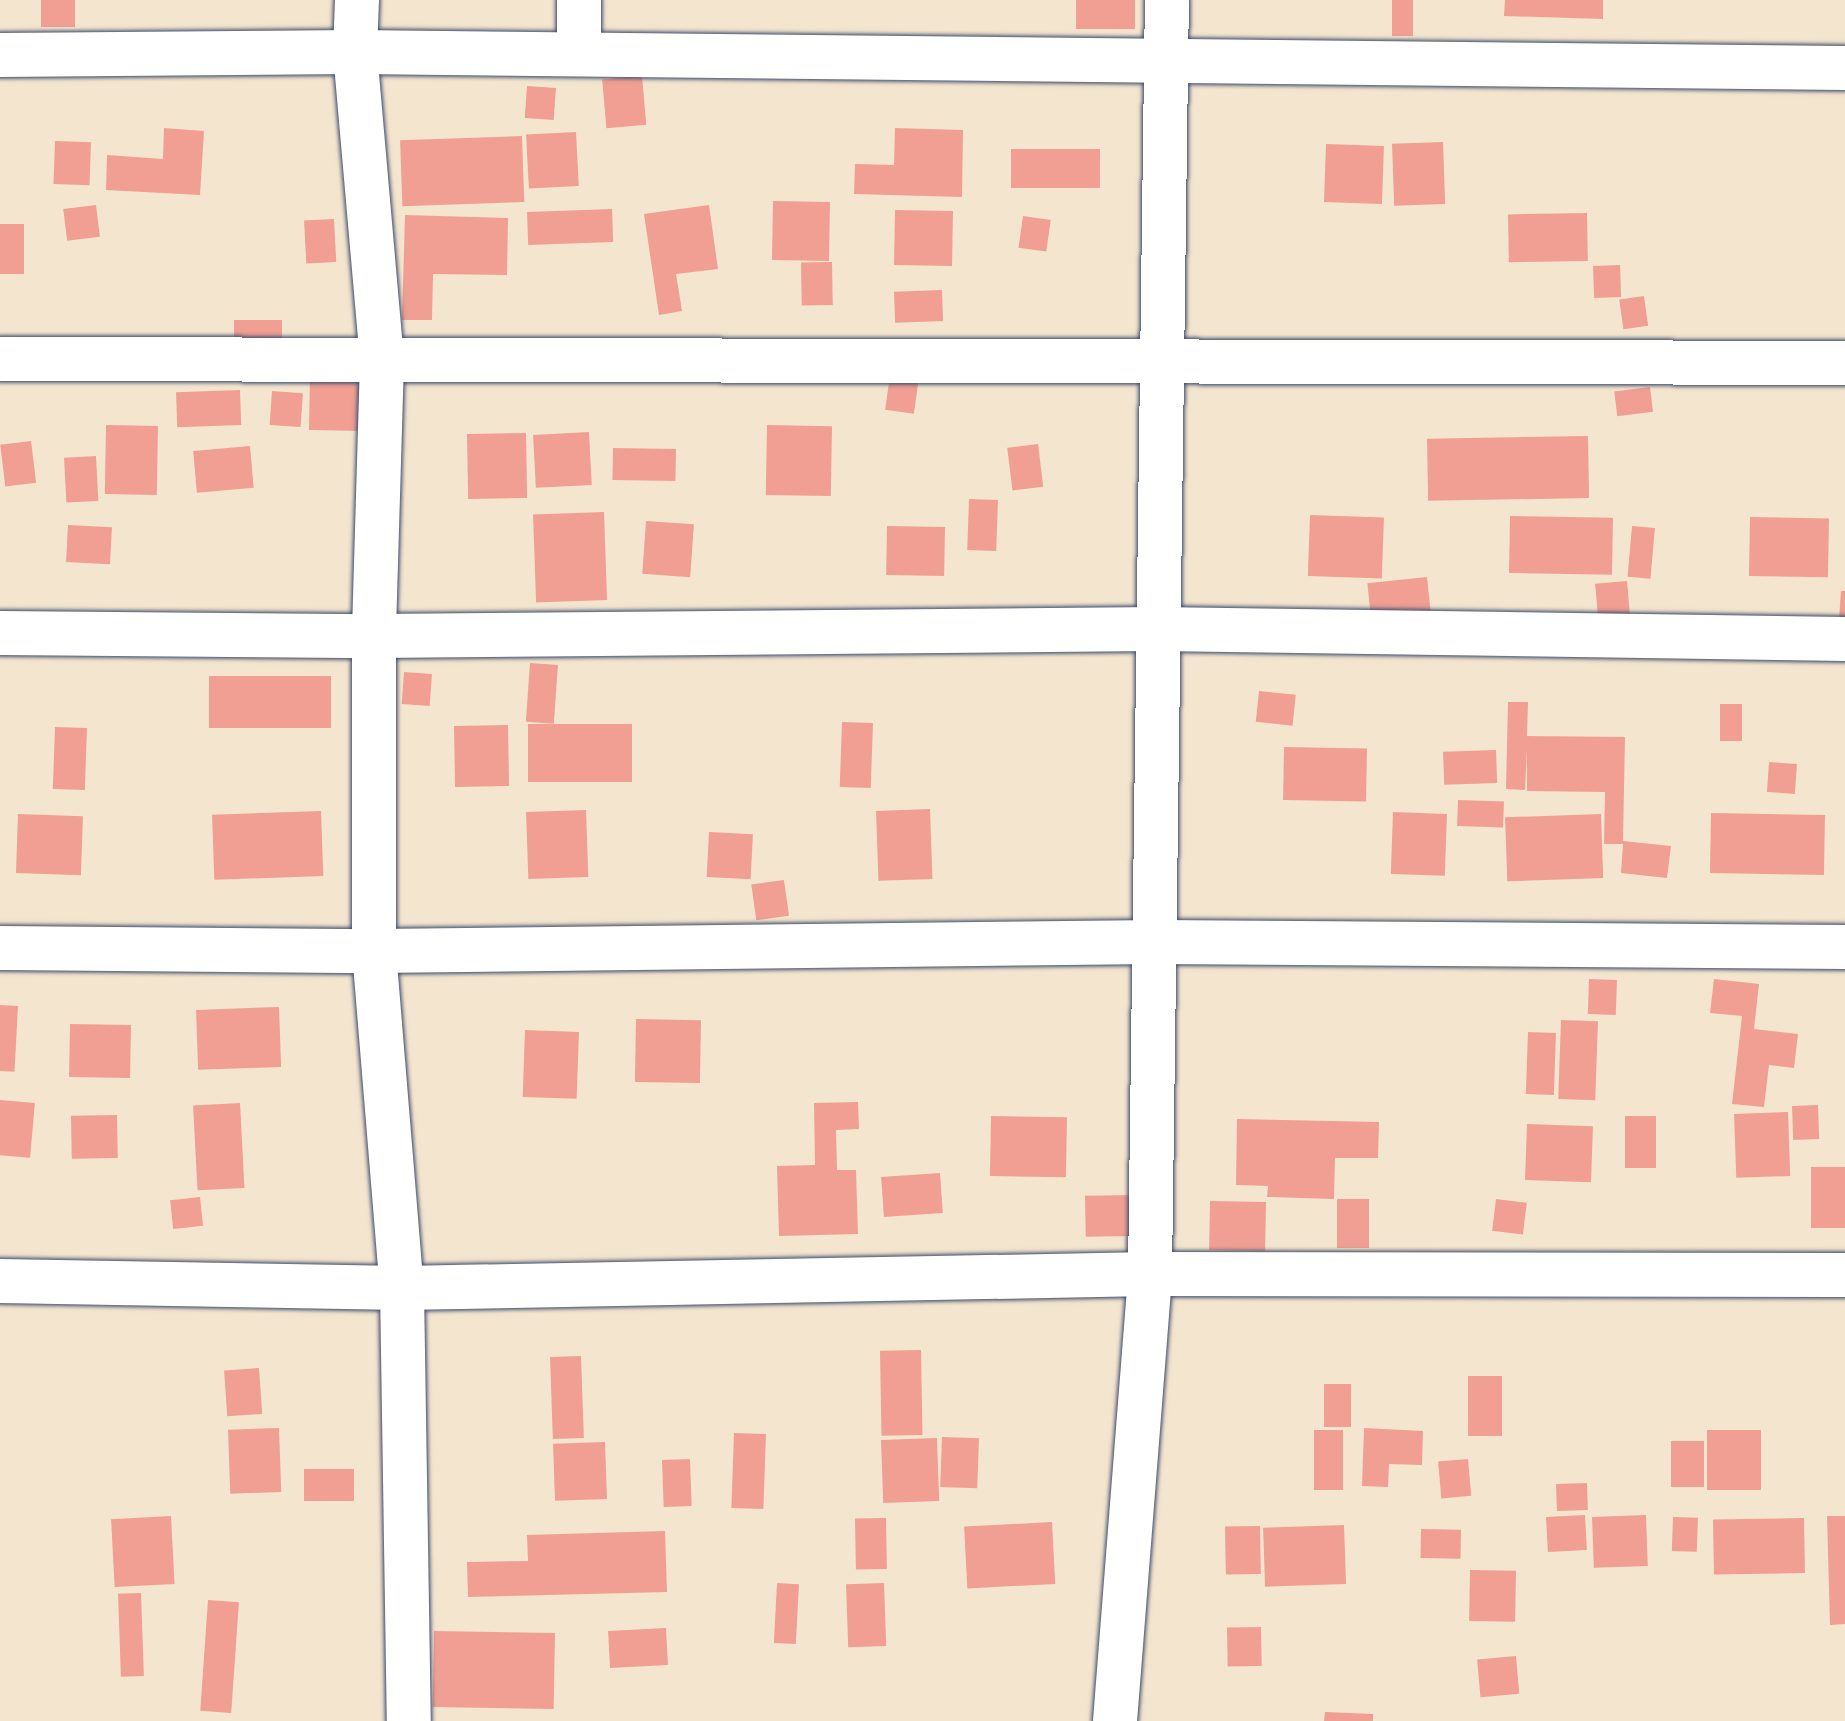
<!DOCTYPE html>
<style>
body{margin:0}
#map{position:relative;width:1845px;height:1721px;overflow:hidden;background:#f4e6ce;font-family:Pangolin,sans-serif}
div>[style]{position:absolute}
.building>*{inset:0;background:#f09f92;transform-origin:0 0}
.roads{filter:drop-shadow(0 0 2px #3c4a6f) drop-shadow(0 0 2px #3c4a6f)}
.minor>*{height:44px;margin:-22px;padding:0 22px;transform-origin:22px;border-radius:22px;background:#fff}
span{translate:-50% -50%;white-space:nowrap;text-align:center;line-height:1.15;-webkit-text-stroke:6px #fff;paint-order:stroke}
</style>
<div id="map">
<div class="building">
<i style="left:41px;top:0;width:34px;height:27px"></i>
<i style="left:1076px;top:0;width:59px;height:29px"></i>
<i style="left:1392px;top:0;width:21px;height:36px"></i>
<i style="clip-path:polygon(1505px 0,1603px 0,1603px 19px,1504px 16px)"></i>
<i style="left:642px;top:76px;width:49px;height:40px;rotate:85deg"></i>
<i style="left:527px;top:86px;width:29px;height:32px;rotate:4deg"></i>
<i style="clip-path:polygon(164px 128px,204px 131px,200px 195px,106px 190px,107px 155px,163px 159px)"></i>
<i style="clip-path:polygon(895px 128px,963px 130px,962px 197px,854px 194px,855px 164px,894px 165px)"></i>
<i style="left:576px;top:132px;width:54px;height:50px;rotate:87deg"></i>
<i style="left:522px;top:136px;width:66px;height:122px;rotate:88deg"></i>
<i style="left:55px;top:141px;width:36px;height:43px;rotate:2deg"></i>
<i style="left:1443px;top:142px;width:62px;height:51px;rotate:88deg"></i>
<i style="left:1326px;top:144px;width:58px;height:58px;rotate:2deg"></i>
<i style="left:1100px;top:149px;width:39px;height:89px;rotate:90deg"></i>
<i style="left:773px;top:201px;width:57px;height:59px;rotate:1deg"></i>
<i style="left:96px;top:205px;width:32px;height:33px;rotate:83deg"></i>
<i style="clip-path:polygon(709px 205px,718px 269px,676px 274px,682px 311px,659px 315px,644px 214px)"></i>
<i style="left:612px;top:209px;width:33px;height:85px;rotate:88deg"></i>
<i style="left:895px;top:210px;width:58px;height:55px;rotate:1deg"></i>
<i style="left:1587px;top:213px;width:48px;height:79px;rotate:89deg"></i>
<i style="clip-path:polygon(405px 215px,508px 218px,507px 275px,433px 274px,432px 320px,402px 320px)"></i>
<i style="left:1023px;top:216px;width:28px;height:32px;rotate:8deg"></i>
<i style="left:334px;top:219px;width:43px;height:30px;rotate:87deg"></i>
<i style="left:0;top:224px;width:24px;height:50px"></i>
<i style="left:832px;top:262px;width:43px;height:31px;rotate:89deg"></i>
<i style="left:1620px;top:265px;width:32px;height:27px;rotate:88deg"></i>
<i style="left:942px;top:290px;width:31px;height:48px;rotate:88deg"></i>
<i style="left:1644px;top:296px;width:30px;height:25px;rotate:82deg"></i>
<i style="left:234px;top:320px;width:48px;height:28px"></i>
<i style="left:310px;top:373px;width:56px;height:57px;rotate:1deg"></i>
<i style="left:890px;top:375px;width:29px;height:35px;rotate:8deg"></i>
<i style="left:1650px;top:387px;width:25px;height:36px;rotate:83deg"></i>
<i style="left:240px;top:390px;width:35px;height:64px;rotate:88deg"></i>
<i style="left:272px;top:391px;width:31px;height:34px;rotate:4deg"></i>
<i style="left:106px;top:425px;width:52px;height:69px;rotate:1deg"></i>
<i style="left:767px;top:425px;width:65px;height:70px;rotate:1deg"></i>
<i style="left:589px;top:432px;width:53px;height:56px;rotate:87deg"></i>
<i style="left:526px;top:433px;width:65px;height:59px;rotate:89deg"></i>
<i style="left:1588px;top:436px;width:62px;height:161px;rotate:89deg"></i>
<i style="left:31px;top:441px;width:42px;height:31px;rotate:83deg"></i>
<i style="left:1038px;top:444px;width:43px;height:31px;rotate:83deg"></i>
<i style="left:250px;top:446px;width:42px;height:57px;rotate:85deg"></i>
<i style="left:613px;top:448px;width:63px;height:32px;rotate:1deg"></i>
<i style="left:96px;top:456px;width:45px;height:32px;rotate:87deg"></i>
<i style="left:969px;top:499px;width:29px;height:51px;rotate:2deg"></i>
<i style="left:604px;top:512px;width:88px;height:71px;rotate:88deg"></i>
<i style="left:1310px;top:515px;width:74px;height:61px;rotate:2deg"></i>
<i style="left:1510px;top:516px;width:103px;height:57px;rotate:1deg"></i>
<i style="left:1750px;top:517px;width:79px;height:59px;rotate:1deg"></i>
<i style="left:646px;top:521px;width:48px;height:53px;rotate:4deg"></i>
<i style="left:68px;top:525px;width:44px;height:37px;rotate:3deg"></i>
<i style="left:887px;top:526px;width:58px;height:49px;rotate:1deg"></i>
<i style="left:1632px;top:526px;width:23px;height:51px;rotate:5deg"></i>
<i style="left:1427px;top:577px;width:36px;height:60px;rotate:84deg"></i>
<i style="left:1627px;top:581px;width:36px;height:32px;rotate:85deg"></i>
<i style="clip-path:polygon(1841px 591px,1845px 591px,1845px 620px,1839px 620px)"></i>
<i style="left:530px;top:663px;width:28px;height:59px;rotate:4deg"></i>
<i style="left:404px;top:672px;width:28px;height:32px;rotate:4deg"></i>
<i style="left:209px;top:676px;width:122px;height:52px"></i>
<i style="left:1259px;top:691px;width:37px;height:31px;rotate:6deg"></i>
<i style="clip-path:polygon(1508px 702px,1528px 702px,1527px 736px,1625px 737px,1623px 841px,1671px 846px,1667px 878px,1621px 873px,1623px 844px,1604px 844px,1605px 792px,1527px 791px,1527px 749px,1525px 790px,1506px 789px)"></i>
<i style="left:1720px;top:704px;width:22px;height:37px"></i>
<i style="left:842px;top:722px;width:31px;height:65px;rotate:2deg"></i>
<i style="left:632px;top:724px;width:58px;height:104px;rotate:90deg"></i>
<i style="left:508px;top:725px;width:61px;height:54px;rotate:89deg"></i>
<i style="left:55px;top:727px;width:32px;height:62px;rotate:2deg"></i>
<i style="left:1284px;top:747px;width:83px;height:53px;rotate:1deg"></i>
<i style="left:1496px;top:750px;width:33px;height:53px;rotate:88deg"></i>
<i style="left:1769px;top:762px;width:28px;height:30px;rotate:4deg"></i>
<i style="left:1458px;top:800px;width:46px;height:26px;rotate:2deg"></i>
<i style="left:930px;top:809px;width:70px;height:54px;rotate:88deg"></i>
<i style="left:586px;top:810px;width:67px;height:60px;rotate:88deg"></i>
<i style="left:321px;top:811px;width:65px;height:109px;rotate:88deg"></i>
<i style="left:1393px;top:812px;width:54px;height:62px;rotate:2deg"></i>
<i style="left:1711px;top:813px;width:114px;height:60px;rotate:1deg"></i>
<i style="left:18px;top:814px;width:65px;height:59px;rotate:2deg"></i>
<i style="left:1601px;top:814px;width:64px;height:96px;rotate:88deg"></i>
<i style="left:709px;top:832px;width:44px;height:45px;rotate:3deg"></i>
<i style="left:784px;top:880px;width:36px;height:33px;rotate:82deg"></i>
<i style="left:1589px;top:979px;width:28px;height:35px;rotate:2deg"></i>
<i style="clip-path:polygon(1714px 979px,1759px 984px,1754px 1029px,1798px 1034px,1794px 1068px,1769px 1065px,1764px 1107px,1732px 1104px,1742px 1016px,1710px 1013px)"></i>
<i style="left:0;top:1005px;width:18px;height:66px;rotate:3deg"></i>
<i style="left:279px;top:1007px;width:60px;height:83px;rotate:88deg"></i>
<i style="left:636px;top:1019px;width:65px;height:63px;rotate:1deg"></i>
<i style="left:1561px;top:1020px;width:37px;height:79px;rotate:2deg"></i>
<i style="left:70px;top:1024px;width:61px;height:53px;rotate:1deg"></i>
<i style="left:525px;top:1030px;width:54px;height:67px;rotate:2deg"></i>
<i style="left:1528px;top:1032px;width:28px;height:62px;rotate:2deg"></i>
<i style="left:0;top:1100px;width:35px;height:55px;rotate:5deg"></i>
<i style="clip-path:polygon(858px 1102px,859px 1129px,836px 1130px,837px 1170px,856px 1170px,858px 1234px,779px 1236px,777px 1166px,815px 1165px,814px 1103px)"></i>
<i style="left:240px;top:1103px;width:85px;height:47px;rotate:87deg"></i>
<i style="left:1818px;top:1105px;width:34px;height:26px;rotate:88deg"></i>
<i style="left:1788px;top:1112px;width:64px;height:54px;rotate:88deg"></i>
<i style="left:117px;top:1115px;width:43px;height:46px;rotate:89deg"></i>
<i style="left:991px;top:1116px;width:76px;height:60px;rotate:1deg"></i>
<i style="left:1625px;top:1116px;width:31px;height:52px"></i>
<i style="clip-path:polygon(1237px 1119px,1379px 1122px,1378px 1158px,1335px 1158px,1334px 1199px,1267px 1197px,1268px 1186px,1236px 1185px)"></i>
<i style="left:1527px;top:1124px;width:66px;height:56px;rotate:2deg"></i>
<i style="left:1845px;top:1167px;width:61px;height:34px;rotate:90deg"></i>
<i style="left:940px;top:1173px;width:40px;height:59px;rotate:86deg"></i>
<i style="left:1135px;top:1195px;width:41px;height:50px;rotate:89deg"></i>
<i style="left:200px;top:1197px;width:29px;height:30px;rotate:84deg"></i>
<i style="left:1337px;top:1199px;width:32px;height:49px"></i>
<i style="left:1496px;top:1199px;width:31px;height:32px;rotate:7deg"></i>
<i style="left:1210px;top:1201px;width:56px;height:49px;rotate:1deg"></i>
<i style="left:921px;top:1350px;width:85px;height:41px;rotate:89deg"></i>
<i style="left:581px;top:1356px;width:82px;height:31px;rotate:88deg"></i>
<i style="left:259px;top:1368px;width:46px;height:35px;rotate:86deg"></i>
<i style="left:1468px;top:1376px;width:34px;height:60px"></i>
<i style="left:1324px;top:1384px;width:27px;height:43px"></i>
<i style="left:279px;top:1428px;width:64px;height:51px;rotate:88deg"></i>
<i style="clip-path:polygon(1364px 1428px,1423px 1431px,1422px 1465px,1389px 1464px,1388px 1487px,1362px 1486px)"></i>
<i style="left:1314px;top:1430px;width:29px;height:60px"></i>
<i style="left:1707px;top:1430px;width:54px;height:60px"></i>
<i style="left:734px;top:1433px;width:32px;height:75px;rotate:2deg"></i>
<i style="left:942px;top:1437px;width:37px;height:50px;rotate:2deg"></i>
<i style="left:937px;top:1438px;width:63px;height:56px;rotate:88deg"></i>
<i style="left:1671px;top:1441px;width:33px;height:46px"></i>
<i style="left:605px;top:1442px;width:57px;height:52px;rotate:88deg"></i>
<i style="left:690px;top:1459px;width:47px;height:28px;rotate:88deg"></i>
<i style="left:1468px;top:1459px;width:37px;height:30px;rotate:85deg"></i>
<i style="left:304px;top:1469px;width:50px;height:32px"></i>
<i style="left:1587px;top:1483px;width:27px;height:31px;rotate:88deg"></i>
<i style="left:1585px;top:1515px;width:35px;height:39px;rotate:87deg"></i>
<i style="left:1646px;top:1515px;width:51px;height:54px;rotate:88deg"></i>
<i style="left:171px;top:1516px;width:68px;height:60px;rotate:87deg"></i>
<i style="clip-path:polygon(1827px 1516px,1845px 1516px,1845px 1624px,1830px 1625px)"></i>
<i style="left:1673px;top:1517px;width:25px;height:34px;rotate:2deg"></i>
<i style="left:886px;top:1518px;width:51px;height:31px;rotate:89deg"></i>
<i style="left:1804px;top:1518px;width:55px;height:91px;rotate:89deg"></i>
<i style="left:1052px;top:1522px;width:62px;height:88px;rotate:87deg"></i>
<i style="left:1344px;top:1525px;width:59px;height:81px;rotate:88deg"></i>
<i style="left:1260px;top:1526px;width:48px;height:35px;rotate:89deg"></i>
<i style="left:1421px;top:1529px;width:40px;height:29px;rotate:1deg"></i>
<i style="clip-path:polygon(665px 1531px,667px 1592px,468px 1597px,467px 1562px,528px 1561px,527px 1535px)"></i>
<i style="left:1470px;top:1570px;width:46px;height:51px;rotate:1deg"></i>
<i style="left:777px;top:1583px;width:22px;height:60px;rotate:3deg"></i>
<i style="left:884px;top:1583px;width:63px;height:38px;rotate:88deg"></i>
<i style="left:141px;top:1593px;width:83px;height:23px;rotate:88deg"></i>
<i style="left:208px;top:1600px;width:31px;height:111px;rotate:4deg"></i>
<i style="left:1261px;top:1627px;width:39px;height:34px;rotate:89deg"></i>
<i style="left:666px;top:1628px;width:37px;height:58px;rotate:87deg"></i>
<i style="left:434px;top:1631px;width:121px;height:76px;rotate:1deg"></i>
<i style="left:1516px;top:1656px;width:38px;height:39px;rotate:85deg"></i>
<i style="clip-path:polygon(1325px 1712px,1373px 1714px,1373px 1721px,1324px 1721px)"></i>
</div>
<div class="roads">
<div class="minor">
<i style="left:357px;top:0;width:52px;rotate:92.2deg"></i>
<i style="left:355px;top:52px;width:310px;rotate:85deg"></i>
<i style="left:382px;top:361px;width:275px;rotate:91.7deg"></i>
<i style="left:374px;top:636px;width:315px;rotate:90deg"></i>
<i style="left:374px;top:951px;width:338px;rotate:85.3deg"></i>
<i style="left:402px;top:1288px;width:433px;rotate:89.1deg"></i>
<i style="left:579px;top:0;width:54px;rotate:90deg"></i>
<i style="left:0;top:55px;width:355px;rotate:-0.5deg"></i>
<i style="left:355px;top:52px;width:1490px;rotate:0.62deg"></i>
<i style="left:0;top:359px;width:1845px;rotate:0.12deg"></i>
<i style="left:0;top:633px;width:374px;rotate:0.5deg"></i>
<i style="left:374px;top:636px;width:783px;rotate:-0.51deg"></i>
<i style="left:1157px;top:629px;width:688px;rotate:0.83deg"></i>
<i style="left:0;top:948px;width:374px;rotate:0.5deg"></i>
<i style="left:374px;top:951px;width:783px;rotate:-0.66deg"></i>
<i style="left:1157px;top:942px;width:688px;rotate:0.42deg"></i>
<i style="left:0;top:1281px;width:402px;rotate:1deg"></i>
<i style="left:402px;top:1288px;width:748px;rotate:-1.07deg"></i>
<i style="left:1150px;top:1274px;width:695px;rotate:0.08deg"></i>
<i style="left:1115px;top:1721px;width:448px;rotate:-85.5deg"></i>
<i style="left:1150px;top:1274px;width:1274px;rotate:-89.24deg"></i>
</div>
</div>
</div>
